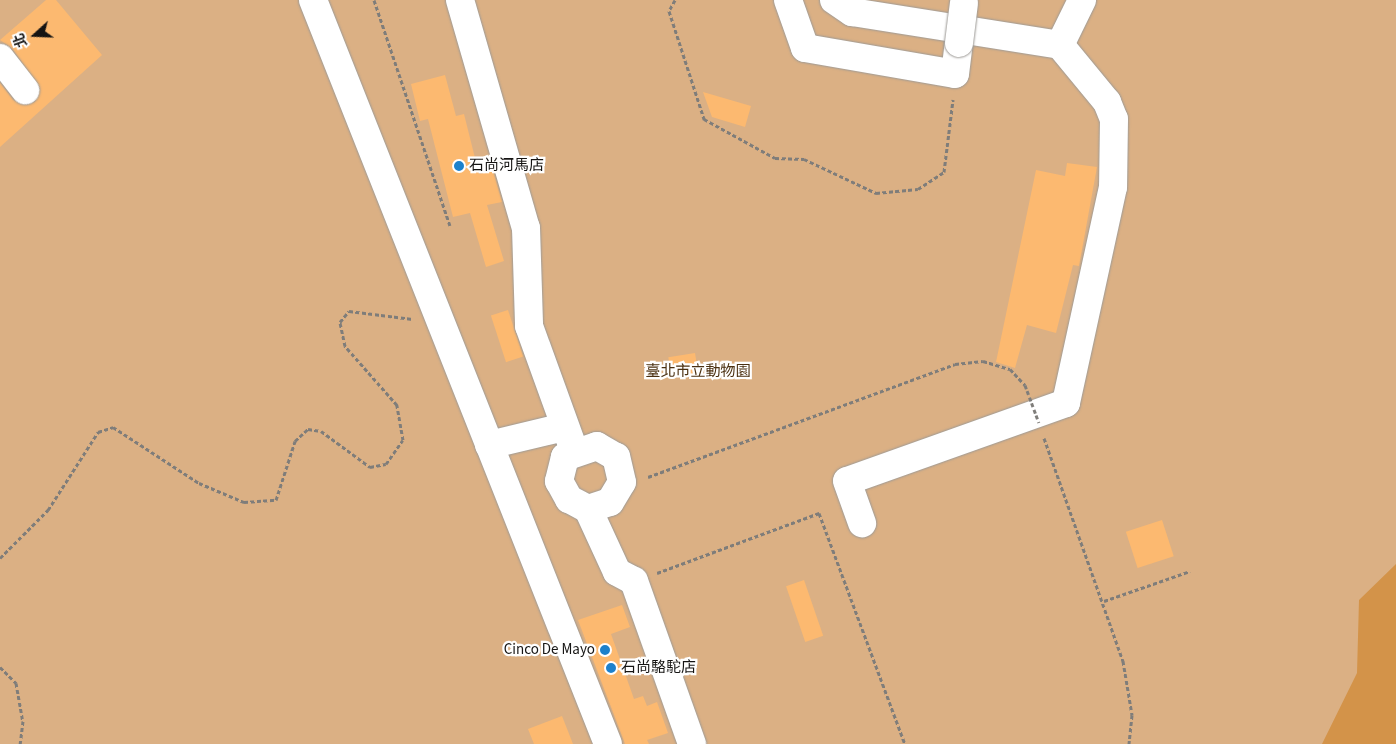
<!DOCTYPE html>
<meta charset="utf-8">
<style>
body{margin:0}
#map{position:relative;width:1396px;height:744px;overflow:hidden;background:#e7e3df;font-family:"Source Sans 3","Noto Sans TC",sans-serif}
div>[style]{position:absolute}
.green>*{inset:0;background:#dbb084;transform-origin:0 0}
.water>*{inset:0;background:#d39349}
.building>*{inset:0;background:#fcb970;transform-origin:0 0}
.path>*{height:3px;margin-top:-1.5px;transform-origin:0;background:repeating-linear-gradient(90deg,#7f7d7a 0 4px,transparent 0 6.5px)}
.roads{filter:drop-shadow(0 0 1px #9d9a96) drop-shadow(0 0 1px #9d9a96)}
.minor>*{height:28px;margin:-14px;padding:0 14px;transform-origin:14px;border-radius:14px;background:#fff}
.path-bridge>*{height:3px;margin-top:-1.5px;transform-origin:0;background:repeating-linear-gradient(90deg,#7f7d7a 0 4px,transparent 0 6.5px)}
.bridges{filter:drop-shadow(0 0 1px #9d9a96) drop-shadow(0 0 1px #9d9a96)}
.minor-bridge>*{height:28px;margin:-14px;padding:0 14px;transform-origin:14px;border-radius:14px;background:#fff}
.dots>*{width:14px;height:14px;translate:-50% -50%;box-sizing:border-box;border:2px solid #fff;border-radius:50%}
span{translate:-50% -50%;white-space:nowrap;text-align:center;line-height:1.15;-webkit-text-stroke:4.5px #fff;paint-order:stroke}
.poi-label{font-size:15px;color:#151413}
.left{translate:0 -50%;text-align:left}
.right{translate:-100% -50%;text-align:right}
.park-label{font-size:15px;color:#4b3011}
.north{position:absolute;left:10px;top:10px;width:50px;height:50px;-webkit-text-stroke:4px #fff;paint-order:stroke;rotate:250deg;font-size:14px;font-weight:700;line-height:20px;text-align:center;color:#151413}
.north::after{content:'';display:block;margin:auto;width:18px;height:22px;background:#151413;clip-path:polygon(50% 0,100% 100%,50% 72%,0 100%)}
</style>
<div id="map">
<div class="green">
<i style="left:0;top:0;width:1396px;height:744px"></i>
</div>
<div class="water">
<i style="clip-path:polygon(1396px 564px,1396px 744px,1322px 744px,1357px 673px,1359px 600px)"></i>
</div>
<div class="building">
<i style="clip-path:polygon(46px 0,56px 0,102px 55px,0 147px,0 83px,13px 100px,27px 105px,35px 102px,40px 88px,12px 48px,0 40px)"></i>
<i style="clip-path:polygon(445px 75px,456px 116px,464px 114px,479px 174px,493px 171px,502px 202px,487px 205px,504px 261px,486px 267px,470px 213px,453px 217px,428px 119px,420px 121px,411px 84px)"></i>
<i style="clip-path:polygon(703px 92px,751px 106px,745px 127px,712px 117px)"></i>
<i style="clip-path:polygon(1067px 163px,1097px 167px,1079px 266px,1073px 265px,1056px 333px,1027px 325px,1015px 368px,996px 362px,1036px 170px,1065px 176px)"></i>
<i style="left:508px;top:310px;width:49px;height:18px;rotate:72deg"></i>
<i style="left:695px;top:353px;width:20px;height:27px;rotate:81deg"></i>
<i style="left:1162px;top:520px;width:38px;height:38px;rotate:72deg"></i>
<i style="left:804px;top:580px;width:59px;height:19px;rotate:71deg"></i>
<i style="clip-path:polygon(622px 605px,630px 627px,611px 634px,634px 699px,643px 696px,647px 706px,657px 702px,668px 733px,647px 740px,649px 744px,625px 744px,578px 620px)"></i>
<i style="clip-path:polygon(562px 716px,573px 744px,534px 744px,528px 729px)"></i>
</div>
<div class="path">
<i style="left:374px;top:0;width:238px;rotate:71.4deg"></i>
<i style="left:675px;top:0;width:13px;rotate:119deg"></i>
<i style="left:669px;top:11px;width:114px;rotate:72deg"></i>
<i style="left:704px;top:119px;width:81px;rotate:28.8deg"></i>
<i style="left:775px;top:158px;width:29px;rotate:2deg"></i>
<i style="left:804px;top:159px;width:80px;rotate:25.3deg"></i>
<i style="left:876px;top:193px;width:42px;rotate:-5.4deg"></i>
<i style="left:918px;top:189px;width:31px;rotate:-33deg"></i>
<i style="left:944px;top:172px;width:73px;rotate:-82.9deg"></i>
<i style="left:1044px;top:438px;width:237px;rotate:70.5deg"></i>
<i style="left:1123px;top:661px;width:55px;rotate:80.5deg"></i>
<i style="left:1132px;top:715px;width:29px;rotate:96deg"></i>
<i style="left:648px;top:477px;width:327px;rotate:-20.2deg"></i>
<i style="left:955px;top:364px;width:28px;rotate:-6deg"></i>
<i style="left:983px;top:361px;width:28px;rotate:17deg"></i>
<i style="left:1010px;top:369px;width:22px;rotate:47deg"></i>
<i style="left:0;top:558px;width:68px;rotate:-45deg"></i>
<i style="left:48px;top:510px;width:93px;rotate:-57.3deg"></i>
<i style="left:98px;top:432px;width:16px;rotate:-18deg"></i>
<i style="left:113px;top:427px;width:103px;rotate:33.1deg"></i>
<i style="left:199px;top:483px;width:49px;rotate:22.9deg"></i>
<i style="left:244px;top:502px;width:32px;rotate:-4deg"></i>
<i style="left:276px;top:500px;width:62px;rotate:-72.1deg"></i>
<i style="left:295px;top:441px;width:18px;rotate:-43deg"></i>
<i style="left:308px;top:429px;width:13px;rotate:9deg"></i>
<i style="left:321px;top:431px;width:61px;rotate:36.3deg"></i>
<i style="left:370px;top:467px;width:16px;rotate:-11deg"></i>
<i style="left:386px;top:464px;width:29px;rotate:-55deg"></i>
<i style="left:403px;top:440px;width:36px;rotate:-100deg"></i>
<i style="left:397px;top:405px;width:79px;rotate:-131.4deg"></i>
<i style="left:345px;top:346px;width:25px;rotate:-102deg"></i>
<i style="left:340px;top:322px;width:14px;rotate:-51deg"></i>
<i style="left:349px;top:311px;width:64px;rotate:7.1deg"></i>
<i style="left:657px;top:573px;width:173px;rotate:-20.3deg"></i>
<i style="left:819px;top:513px;width:246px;rotate:69.6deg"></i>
<i style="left:1104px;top:601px;width:91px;rotate:-19.2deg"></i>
<i style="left:0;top:667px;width:23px;rotate:45deg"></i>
<i style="left:16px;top:683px;width:39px;rotate:80deg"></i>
<i style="left:23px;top:721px;width:23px;rotate:97deg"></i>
</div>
<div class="roads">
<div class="minor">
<i style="left:313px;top:0;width:800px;rotate:68.37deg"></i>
<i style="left:460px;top:0;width:237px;rotate:73.9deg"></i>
<i style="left:526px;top:228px;width:98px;rotate:88.2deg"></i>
<i style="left:529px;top:326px;width:132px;rotate:70.1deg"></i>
<i style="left:788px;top:0;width:51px;rotate:70.5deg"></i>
<i style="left:805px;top:48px;width:152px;rotate:9.8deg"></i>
<i style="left:955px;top:74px;width:31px;rotate:-83deg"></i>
<i style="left:834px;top:0;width:22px;rotate:34deg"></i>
<i style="left:852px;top:12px;width:211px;rotate:9deg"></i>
<i style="left:1060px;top:45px;width:74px;rotate:50.5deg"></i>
<i style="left:1107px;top:102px;width:18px;rotate:68deg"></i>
<i style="left:1114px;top:119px;width:68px;rotate:90.8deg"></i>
<i style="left:1113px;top:187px;width:221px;rotate:102.3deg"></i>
<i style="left:1066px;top:403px;width:232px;rotate:160.4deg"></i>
<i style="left:847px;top:481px;width:45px;rotate:70.3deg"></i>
<i style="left:1060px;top:45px;width:50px;rotate:-63.9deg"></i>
<i style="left:0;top:58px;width:41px;rotate:52deg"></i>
<i style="left:489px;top:445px;width:77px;rotate:-13.5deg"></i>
<i style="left:588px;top:509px;width:23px;rotate:-18deg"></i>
<i style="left:610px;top:502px;width:23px;rotate:-59deg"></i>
<i style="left:622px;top:482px;width:26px;rotate:-103deg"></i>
<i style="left:616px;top:457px;width:22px;rotate:-150deg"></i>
<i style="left:597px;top:446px;width:34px;rotate:161deg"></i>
<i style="left:565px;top:457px;width:25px;rotate:104deg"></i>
<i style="left:559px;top:481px;width:21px;rotate:61deg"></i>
<i style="left:569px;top:499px;width:21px;rotate:28deg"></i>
<i style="left:588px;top:509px;width:69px;rotate:65.3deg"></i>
<i style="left:617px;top:572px;width:19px;rotate:28deg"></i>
<i style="left:634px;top:581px;width:173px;rotate:70.4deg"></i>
</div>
</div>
<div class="path-bridge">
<i style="left:1025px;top:385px;width:40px;rotate:69.8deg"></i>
</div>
<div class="bridges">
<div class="minor-bridge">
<i style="left:959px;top:43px;width:40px;rotate:-82.9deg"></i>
</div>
</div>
<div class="dots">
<i style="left:459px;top:166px;background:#1d81cc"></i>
<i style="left:605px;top:650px;background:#1d81cc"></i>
<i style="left:611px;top:668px;background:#1d81cc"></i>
</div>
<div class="poi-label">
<span class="left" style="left:469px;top:166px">石尚河馬店</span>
<span class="right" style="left:595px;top:650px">Cinco De Mayo</span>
<span class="left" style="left:621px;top:668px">石尚駱駝店</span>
</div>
<div class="park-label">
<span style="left:698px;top:372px">臺北市立動物園</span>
</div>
<div class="north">北</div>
</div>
